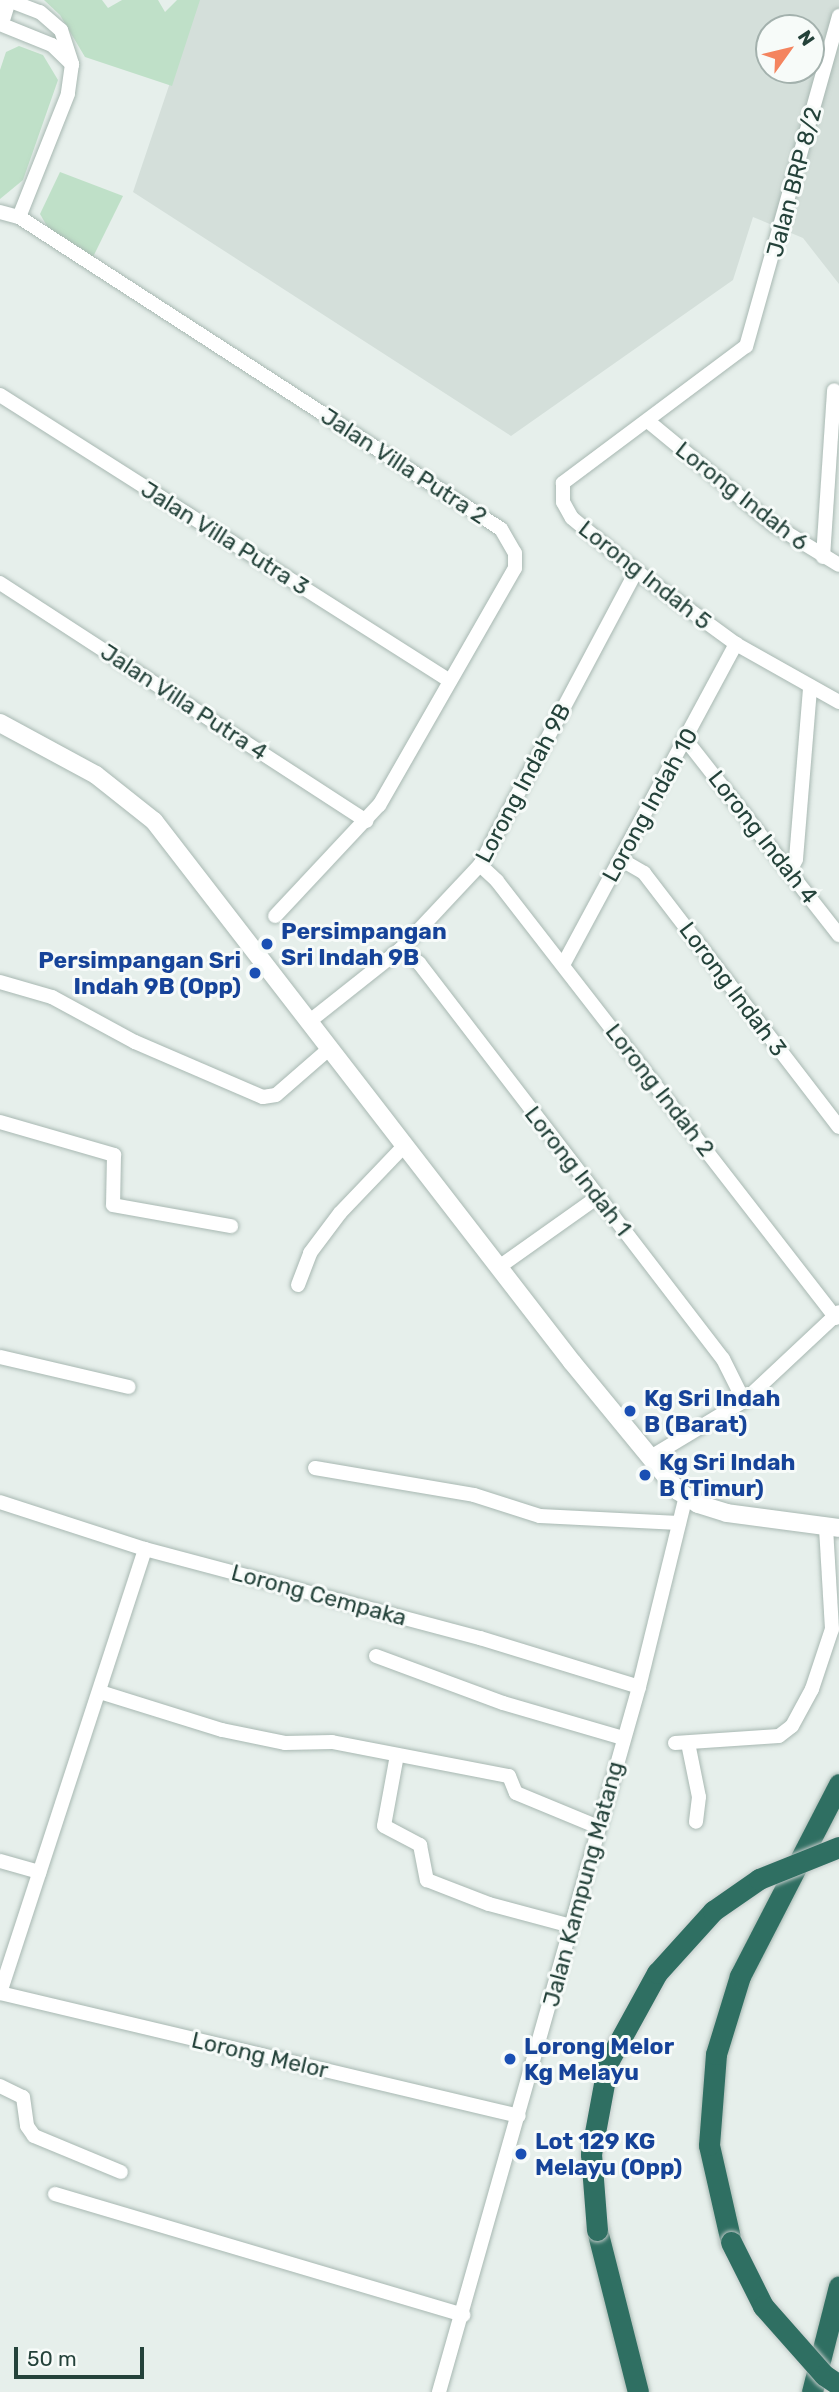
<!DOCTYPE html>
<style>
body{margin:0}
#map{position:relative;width:839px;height:2392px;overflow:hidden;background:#e6efeb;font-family:Rubik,sans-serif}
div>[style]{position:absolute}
.built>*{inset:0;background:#d4dfda}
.green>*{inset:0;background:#bfe0c8}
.roads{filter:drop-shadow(0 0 2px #a8b8b2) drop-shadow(0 0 2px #a8b8b2)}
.minor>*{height:14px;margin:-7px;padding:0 7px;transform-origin:7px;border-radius:7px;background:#fff}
.tertiary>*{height:18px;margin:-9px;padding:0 9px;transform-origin:9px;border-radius:9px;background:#fff}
.secondary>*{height:21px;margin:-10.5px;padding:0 10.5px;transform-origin:10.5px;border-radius:10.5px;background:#fff}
.motorway>*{height:21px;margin:-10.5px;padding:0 10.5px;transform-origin:10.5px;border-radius:10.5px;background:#2f6f62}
.bridges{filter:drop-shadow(0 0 2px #c2cac8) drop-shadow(0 0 2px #c2cac8)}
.motorway-bridge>*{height:21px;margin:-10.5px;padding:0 10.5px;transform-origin:10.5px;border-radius:10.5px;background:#2f6f62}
.dots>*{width:19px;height:19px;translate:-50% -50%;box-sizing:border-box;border:4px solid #f7fbf9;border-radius:50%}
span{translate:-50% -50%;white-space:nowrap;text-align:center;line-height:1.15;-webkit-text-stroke:6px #f7fbf9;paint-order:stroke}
.street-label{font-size:23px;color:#24423a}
.transit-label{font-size:23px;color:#164399;font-weight:700}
.left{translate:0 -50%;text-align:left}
.right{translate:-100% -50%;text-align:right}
.north{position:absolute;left:755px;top:14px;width:70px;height:70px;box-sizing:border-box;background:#f7fbf9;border:2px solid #a3b1ad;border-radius:50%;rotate:56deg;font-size:19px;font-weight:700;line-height:28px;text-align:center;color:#24423a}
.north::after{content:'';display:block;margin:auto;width:24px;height:32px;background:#f4845f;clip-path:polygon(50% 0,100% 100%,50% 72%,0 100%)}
.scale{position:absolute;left:14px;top:2347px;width:130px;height:32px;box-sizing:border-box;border:4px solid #24423a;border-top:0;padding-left:9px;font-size:21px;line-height:24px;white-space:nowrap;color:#24423a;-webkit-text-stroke:5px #f7fbf9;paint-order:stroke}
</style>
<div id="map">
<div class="built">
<i style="clip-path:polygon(evenodd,198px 0,839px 0,839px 284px,803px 238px,753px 217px,733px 280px,511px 436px,133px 192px,198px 0,769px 28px,811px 28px,811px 70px,769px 70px,769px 28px)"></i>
</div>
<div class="green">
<i style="clip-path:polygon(44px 0,102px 0,108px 8px,122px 0,158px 0,165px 12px,177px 0,200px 0,172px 86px,85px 57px,60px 15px)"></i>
<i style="clip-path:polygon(19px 46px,43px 55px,58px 80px,23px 180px,0 199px,0 70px,6px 52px)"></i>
<i style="clip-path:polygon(60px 172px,123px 196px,92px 259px,51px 233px,40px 214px)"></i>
</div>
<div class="roads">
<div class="minor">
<i style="left:8px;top:0;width:34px;rotate:21deg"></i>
<i style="left:40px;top:12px;width:28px;rotate:41deg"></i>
<i style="left:61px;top:30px;width:36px;rotate:72deg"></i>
<i style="left:72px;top:64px;width:30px;rotate:98deg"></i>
<i style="left:68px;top:94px;width:132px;rotate:111.7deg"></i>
<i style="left:839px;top:16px;width:343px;rotate:105.7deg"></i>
<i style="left:746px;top:346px;width:229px;rotate:143.2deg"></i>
<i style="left:563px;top:483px;width:19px;rotate:90deg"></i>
<i style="left:563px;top:502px;width:18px;rotate:61deg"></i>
<i style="left:572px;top:518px;width:83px;rotate:39.6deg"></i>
<i style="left:636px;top:571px;width:124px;rotate:36.1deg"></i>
<i style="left:736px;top:644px;width:118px;rotate:29.4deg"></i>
<i style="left:0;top:24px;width:56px;rotate:22deg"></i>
<i style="left:52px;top:45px;width:28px;rotate:44deg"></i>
<i style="left:0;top:212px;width:20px;rotate:15deg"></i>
<i style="left:19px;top:217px;width:574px;rotate:32.92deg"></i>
<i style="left:501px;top:529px;width:28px;rotate:60deg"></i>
<i style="left:515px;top:553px;width:15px;rotate:90deg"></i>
<i style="left:515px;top:568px;width:273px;rotate:119.8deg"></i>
<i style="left:379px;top:805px;width:152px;rotate:133.1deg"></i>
<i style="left:0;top:395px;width:533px;rotate:32.44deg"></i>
<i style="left:649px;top:422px;width:162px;rotate:39.5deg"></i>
<i style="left:774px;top:525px;width:76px;rotate:31.6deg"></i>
<i style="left:823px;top:557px;width:167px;rotate:-86.2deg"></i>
<i style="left:0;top:583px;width:437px;rotate:33deg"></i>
<i style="left:686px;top:740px;width:248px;rotate:51.9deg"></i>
<i style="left:620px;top:859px;width:28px;rotate:30deg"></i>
<i style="left:644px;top:873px;width:320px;rotate:52.5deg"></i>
<i style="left:480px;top:865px;width:23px;rotate:43deg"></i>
<i style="left:497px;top:881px;width:553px;rotate:52.2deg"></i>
<i style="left:790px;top:872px;width:14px;rotate:-65deg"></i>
<i style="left:796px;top:859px;width:173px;rotate:-85.3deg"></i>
<i style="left:401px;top:949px;width:23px;rotate:38deg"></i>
<i style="left:419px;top:963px;width:499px;rotate:52.5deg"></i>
<i style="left:723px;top:1359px;width:47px;rotate:63.4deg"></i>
<i style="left:563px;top:965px;width:365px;rotate:-61.7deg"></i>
<i style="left:0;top:982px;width:54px;rotate:16.1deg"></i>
<i style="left:52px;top:997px;width:94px;rotate:28.5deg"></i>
<i style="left:135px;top:1042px;width:139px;rotate:23.3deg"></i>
<i style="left:263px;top:1097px;width:13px;rotate:-9deg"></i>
<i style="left:276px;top:1095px;width:72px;rotate:-41deg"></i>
<i style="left:310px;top:1021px;width:116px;rotate:-38.4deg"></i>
<i style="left:401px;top:949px;width:115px;rotate:-46.8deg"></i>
<i style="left:480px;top:865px;width:333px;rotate:-62deg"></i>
<i style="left:0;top:1122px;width:119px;rotate:16.1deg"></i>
<i style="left:114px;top:1155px;width:50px;rotate:91.1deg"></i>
<i style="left:113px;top:1205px;width:120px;rotate:10.1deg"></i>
<i style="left:499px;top:1267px;width:121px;rotate:-35.3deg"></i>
<i style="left:298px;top:1285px;width:34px;rotate:-69deg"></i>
<i style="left:310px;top:1253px;width:50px;rotate:-53.1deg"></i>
<i style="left:340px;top:1213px;width:94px;rotate:-46.3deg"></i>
<i style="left:0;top:1357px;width:132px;rotate:13.1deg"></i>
<i style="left:649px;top:1458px;width:111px;rotate:-31deg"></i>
<i style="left:744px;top:1401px;width:130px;rotate:-43.1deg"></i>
<i style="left:315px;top:1468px;width:161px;rotate:9.6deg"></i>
<i style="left:474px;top:1495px;width:69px;rotate:17.7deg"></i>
<i style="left:540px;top:1516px;width:139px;rotate:2.9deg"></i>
<i style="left:0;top:1502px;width:152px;rotate:18deg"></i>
<i style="left:145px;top:1549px;width:347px;rotate:14.9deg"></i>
<i style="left:480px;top:1638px;width:166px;rotate:17.1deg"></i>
<i style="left:376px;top:1656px;width:135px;rotate:20.3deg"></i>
<i style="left:503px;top:1703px;width:125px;rotate:16.3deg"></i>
<i style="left:100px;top:1692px;width:128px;rotate:17.3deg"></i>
<i style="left:222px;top:1730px;width:64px;rotate:11.7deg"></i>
<i style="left:285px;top:1743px;width:47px;rotate:-1.2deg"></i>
<i style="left:332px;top:1742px;width:180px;rotate:10.9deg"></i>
<i style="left:509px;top:1776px;width:18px;rotate:68deg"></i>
<i style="left:516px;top:1793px;width:89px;rotate:22.5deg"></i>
<i style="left:675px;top:1743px;width:104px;rotate:-3.9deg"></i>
<i style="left:779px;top:1736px;width:16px;rotate:-38deg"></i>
<i style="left:792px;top:1726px;width:42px;rotate:-61.6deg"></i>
<i style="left:812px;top:1689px;width:63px;rotate:-71.6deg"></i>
<i style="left:832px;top:1629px;width:102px;rotate:-93.4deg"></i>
<i style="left:688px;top:1743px;width:55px;rotate:78.5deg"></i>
<i style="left:699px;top:1797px;width:25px;rotate:97deg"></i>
<i style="left:397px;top:1755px;width:72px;rotate:100.4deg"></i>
<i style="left:384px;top:1826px;width:41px;rotate:27.8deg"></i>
<i style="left:420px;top:1845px;width:36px;rotate:79deg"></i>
<i style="left:427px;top:1880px;width:66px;rotate:21.2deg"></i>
<i style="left:489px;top:1904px;width:85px;rotate:15deg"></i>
<i style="left:0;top:1861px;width:41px;rotate:15.8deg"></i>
<i style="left:0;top:1993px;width:533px;rotate:13.33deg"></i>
<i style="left:0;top:1993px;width:467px;rotate:-71.9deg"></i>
<i style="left:0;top:2086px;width:25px;rotate:26deg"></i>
<i style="left:23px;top:2097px;width:29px;rotate:82deg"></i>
<i style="left:27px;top:2126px;width:12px;rotate:55deg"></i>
<i style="left:34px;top:2136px;width:94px;rotate:22.5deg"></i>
<i style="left:55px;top:2194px;width:426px;rotate:16.5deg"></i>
<i style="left:439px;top:2392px;width:733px;rotate:-74.16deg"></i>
<i style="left:639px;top:1687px;width:197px;rotate:-76.2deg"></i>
</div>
<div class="tertiary">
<i style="left:0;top:723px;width:109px;rotate:28.4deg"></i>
<i style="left:96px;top:775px;width:74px;rotate:38.4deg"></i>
<i style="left:154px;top:821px;width:684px;rotate:52.31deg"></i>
<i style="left:572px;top:1362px;width:167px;rotate:50.6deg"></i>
<i style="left:678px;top:1491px;width:24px;rotate:33deg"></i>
<i style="left:698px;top:1504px;width:30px;rotate:17deg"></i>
<i style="left:727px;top:1513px;width:113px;rotate:7.6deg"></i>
</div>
<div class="secondary">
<i style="left:0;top:16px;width:17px;rotate:-73deg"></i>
</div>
<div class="motorway">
<i style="left:597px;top:2230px;width:167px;rotate:75.8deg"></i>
<i style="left:731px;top:2242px;width:99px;rotate:-102.8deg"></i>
<i style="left:709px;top:2145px;width:91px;rotate:-85.6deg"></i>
<i style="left:716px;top:2054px;width:82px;rotate:-72.9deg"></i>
<i style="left:740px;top:1976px;width:216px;rotate:-62.7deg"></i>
<i style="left:812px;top:2392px;width:109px;rotate:-75.7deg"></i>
</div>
</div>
<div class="bridges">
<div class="motorway-bridge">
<i style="left:597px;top:2230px;width:76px;rotate:-94.5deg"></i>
<i style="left:591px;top:2154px;width:94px;rotate:-79.5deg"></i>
<i style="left:608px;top:2062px;width:102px;rotate:-61.2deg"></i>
<i style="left:657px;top:1973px;width:84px;rotate:-47.9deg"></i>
<i style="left:713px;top:1911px;width:56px;rotate:-34.8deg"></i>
<i style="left:759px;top:1879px;width:86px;rotate:-21.8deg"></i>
<i style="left:731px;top:2242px;width:72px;rotate:63.4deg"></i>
<i style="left:763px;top:2306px;width:92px;rotate:48.5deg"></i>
<i style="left:824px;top:2375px;width:18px;rotate:34deg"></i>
</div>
</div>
<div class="dots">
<i style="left:267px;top:944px;background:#1a4fb4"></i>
<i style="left:255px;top:973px;background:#1a4fb4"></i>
<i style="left:630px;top:1411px;background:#1a4fb4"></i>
<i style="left:645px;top:1475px;background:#1a4fb4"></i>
<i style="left:510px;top:2059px;background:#1a4fb4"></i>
<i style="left:521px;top:2154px;background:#1a4fb4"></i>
</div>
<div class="street-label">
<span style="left:794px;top:182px;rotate:-75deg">Jalan BRP 8/2</span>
<span style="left:404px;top:466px;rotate:33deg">Jalan Villa Putra 2</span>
<span style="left:742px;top:496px;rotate:38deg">Lorong Indah 6</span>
<span style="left:225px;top:538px;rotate:32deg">Jalan Villa Putra 3</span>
<span style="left:645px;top:575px;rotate:38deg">Lorong Indah 5</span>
<span style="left:184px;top:702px;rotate:33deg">Jalan Villa Putra 4</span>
<span style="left:523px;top:783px;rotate:-62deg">Lorong Indah 9B</span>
<span style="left:650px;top:805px;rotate:-61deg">Lorong Indah 10</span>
<span style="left:763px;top:837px;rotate:52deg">Lorong Indah 4</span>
<span style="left:733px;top:989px;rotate:53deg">Lorong Indah 3</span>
<span style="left:660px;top:1090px;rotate:52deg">Lorong Indah 2</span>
<span style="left:578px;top:1171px;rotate:52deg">Lorong Indah 1</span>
<span style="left:319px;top:1595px;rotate:15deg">Lorong Cempaka</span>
<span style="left:583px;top:1884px;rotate:-75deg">Jalan Kampung Matang</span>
<span style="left:260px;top:2055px;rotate:13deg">Lorong Melor</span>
</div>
<div class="transit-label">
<span class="left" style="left:281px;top:944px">Persimpangan<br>Sri Indah 9B</span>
<span class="right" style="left:241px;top:973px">Persimpangan Sri<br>Indah 9B (Opp)</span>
<span class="left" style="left:644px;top:1411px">Kg Sri Indah<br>B (Barat)</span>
<span class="left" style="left:659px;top:1475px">Kg Sri Indah<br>B (Timur)</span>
<span class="left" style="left:524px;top:2059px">Lorong Melor<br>Kg Melayu</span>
<span class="left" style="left:535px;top:2154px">Lot 129 KG<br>Melayu (Opp)</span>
</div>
<div class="north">N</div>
<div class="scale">50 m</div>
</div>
